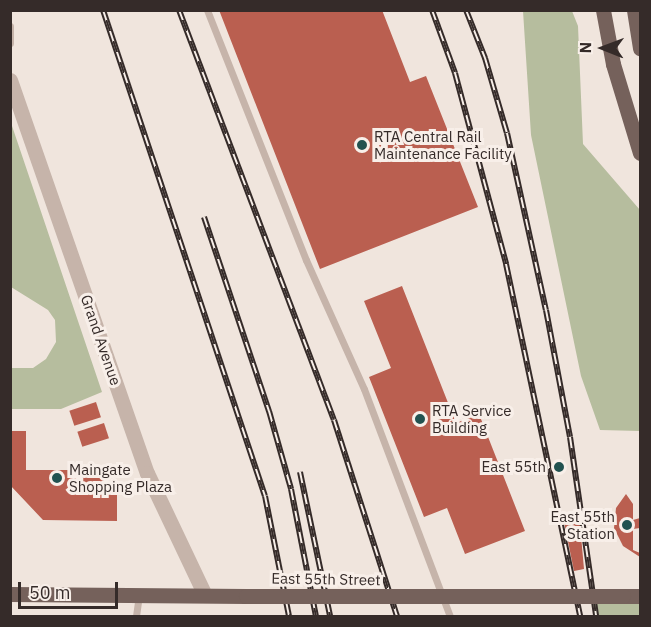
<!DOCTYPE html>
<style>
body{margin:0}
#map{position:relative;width:651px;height:627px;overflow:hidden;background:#f0e5dd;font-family:"IBM Plex Sans",sans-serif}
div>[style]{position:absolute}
.green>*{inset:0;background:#b6bd9e;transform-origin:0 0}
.building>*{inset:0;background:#ba5f50;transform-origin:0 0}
.service>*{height:7px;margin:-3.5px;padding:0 3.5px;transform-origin:3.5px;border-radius:3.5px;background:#c6b4aa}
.tertiary>*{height:15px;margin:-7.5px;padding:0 7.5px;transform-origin:7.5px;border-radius:7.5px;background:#c6b4aa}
.primary>*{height:15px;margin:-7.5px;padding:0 7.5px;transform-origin:7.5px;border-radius:7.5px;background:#75615b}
.rail>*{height:6px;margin-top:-3px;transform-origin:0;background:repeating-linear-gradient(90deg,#f8efe9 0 11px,#352b29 0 22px);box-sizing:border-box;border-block:2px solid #352b29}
.primary-bridge>*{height:15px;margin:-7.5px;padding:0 7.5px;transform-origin:7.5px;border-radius:7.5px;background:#75615b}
.dots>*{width:16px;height:16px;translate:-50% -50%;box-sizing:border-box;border:3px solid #f8efe9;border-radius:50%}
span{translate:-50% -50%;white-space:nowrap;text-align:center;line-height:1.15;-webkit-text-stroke:6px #f8efe9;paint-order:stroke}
.poi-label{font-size:15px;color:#352b29}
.left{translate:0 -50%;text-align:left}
.right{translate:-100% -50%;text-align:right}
.street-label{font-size:15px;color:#352b29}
.frame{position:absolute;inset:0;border:12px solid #352b29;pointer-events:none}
.north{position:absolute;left:573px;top:18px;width:60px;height:60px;-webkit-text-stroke:4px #f8efe9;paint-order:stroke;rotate:271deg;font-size:16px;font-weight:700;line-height:24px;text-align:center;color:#352b29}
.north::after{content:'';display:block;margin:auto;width:21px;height:27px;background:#352b29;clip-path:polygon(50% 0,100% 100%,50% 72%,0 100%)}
.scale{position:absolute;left:18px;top:582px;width:100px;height:27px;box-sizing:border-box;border:3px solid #352b29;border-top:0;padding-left:8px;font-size:18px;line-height:21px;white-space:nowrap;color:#352b29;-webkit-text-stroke:4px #f8efe9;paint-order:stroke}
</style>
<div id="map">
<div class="green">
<i style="clip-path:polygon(523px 11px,572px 11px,578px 26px,583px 144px,640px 210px,640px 431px,600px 430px,581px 376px,531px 135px)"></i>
<i style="clip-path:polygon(10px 120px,102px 392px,61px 409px,11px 409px,11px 368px,33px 368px,46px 359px,56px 342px,55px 320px,48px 310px,11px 287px)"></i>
<i style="left:640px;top:596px;width:20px;height:47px;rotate:90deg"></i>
</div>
<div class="building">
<i style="clip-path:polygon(219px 10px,382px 10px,410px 82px,426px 76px,478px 207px,320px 269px)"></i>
<i style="clip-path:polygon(402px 286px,456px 423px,479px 414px,525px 531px,465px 554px,447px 508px,424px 517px,369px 377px,391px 368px,364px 301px)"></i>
<i style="left:96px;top:402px;width:16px;height:28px;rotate:72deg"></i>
<i style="left:104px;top:423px;width:16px;height:28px;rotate:72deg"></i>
<i style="clip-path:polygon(10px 431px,26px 431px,26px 470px,98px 470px,117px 494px,117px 521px,43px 520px,10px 485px)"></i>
<i style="clip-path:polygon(626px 494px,633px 504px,633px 520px,640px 518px,640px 528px,633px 529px,633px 550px,640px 553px,640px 557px,623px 546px,614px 528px,616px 508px)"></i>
<i style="clip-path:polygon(579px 514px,584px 569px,574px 571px,563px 517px)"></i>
</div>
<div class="service">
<i style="left:207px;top:10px;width:269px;rotate:68.4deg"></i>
<i style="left:306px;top:260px;width:141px;rotate:65.8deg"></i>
<i style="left:364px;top:389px;width:243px;rotate:69.3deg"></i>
<i style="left:10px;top:26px;width:17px;rotate:90deg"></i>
<i style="left:136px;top:616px;width:21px;rotate:-82deg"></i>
</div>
<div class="tertiary">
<i style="left:10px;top:80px;width:416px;rotate:70.8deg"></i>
<i style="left:147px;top:473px;width:135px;rotate:64.6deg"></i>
</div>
<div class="primary">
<i style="left:603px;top:10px;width:55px;rotate:79.5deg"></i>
<i style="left:613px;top:64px;width:93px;rotate:73.1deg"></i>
<i style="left:634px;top:10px;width:39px;rotate:81deg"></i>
<i style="left:10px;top:594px;width:236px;rotate:0.5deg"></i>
<i style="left:623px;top:596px;width:17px"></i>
</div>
<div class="rail">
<i style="left:103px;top:10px;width:512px;rotate:71.57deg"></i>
<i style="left:265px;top:496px;width:122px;rotate:78.7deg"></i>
<i style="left:179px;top:10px;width:438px;rotate:69.3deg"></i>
<i style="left:334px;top:420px;width:206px;rotate:72.2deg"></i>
<i style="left:432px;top:10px;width:67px;rotate:69.9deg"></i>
<i style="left:455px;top:73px;width:198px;rotate:75deg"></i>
<i style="left:506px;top:264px;width:360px;rotate:78.1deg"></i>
<i style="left:466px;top:10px;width:52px;rotate:68.4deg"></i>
<i style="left:485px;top:58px;width:78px;rotate:73.7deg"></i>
<i style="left:507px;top:133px;width:181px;rotate:77.6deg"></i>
<i style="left:546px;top:310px;width:129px;rotate:79.3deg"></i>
<i style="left:570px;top:437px;width:181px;rotate:81.7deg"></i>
<i style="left:204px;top:217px;width:205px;rotate:71.5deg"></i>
<i style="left:269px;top:411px;width:81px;rotate:74.2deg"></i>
<i style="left:291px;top:489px;width:129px;rotate:78.9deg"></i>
<i style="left:300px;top:472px;width:147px;rotate:78.2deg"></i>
</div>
<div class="primary-bridge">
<i style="left:246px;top:596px;width:377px"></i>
</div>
<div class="dots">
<i style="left:362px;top:145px;background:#225250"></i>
<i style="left:420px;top:419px;background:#225250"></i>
<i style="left:559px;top:467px;background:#225250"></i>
<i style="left:57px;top:478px;background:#225250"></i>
<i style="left:627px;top:525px;background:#225250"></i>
</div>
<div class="poi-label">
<span class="left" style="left:374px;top:145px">RTA Central Rail<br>Maintenance Facility</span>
<span class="left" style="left:432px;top:419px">RTA Service<br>Building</span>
<span class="right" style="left:546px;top:467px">East 55th</span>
<span class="left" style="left:69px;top:478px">Maingate<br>Shopping Plaza</span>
<span class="right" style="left:615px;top:525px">East 55th<br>Station</span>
</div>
<div class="street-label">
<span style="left:101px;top:340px;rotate:71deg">Grand Avenue</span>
<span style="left:326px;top:579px;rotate:1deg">East 55th Street</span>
</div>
<div class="frame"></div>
<div class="north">N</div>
<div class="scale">50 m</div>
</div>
